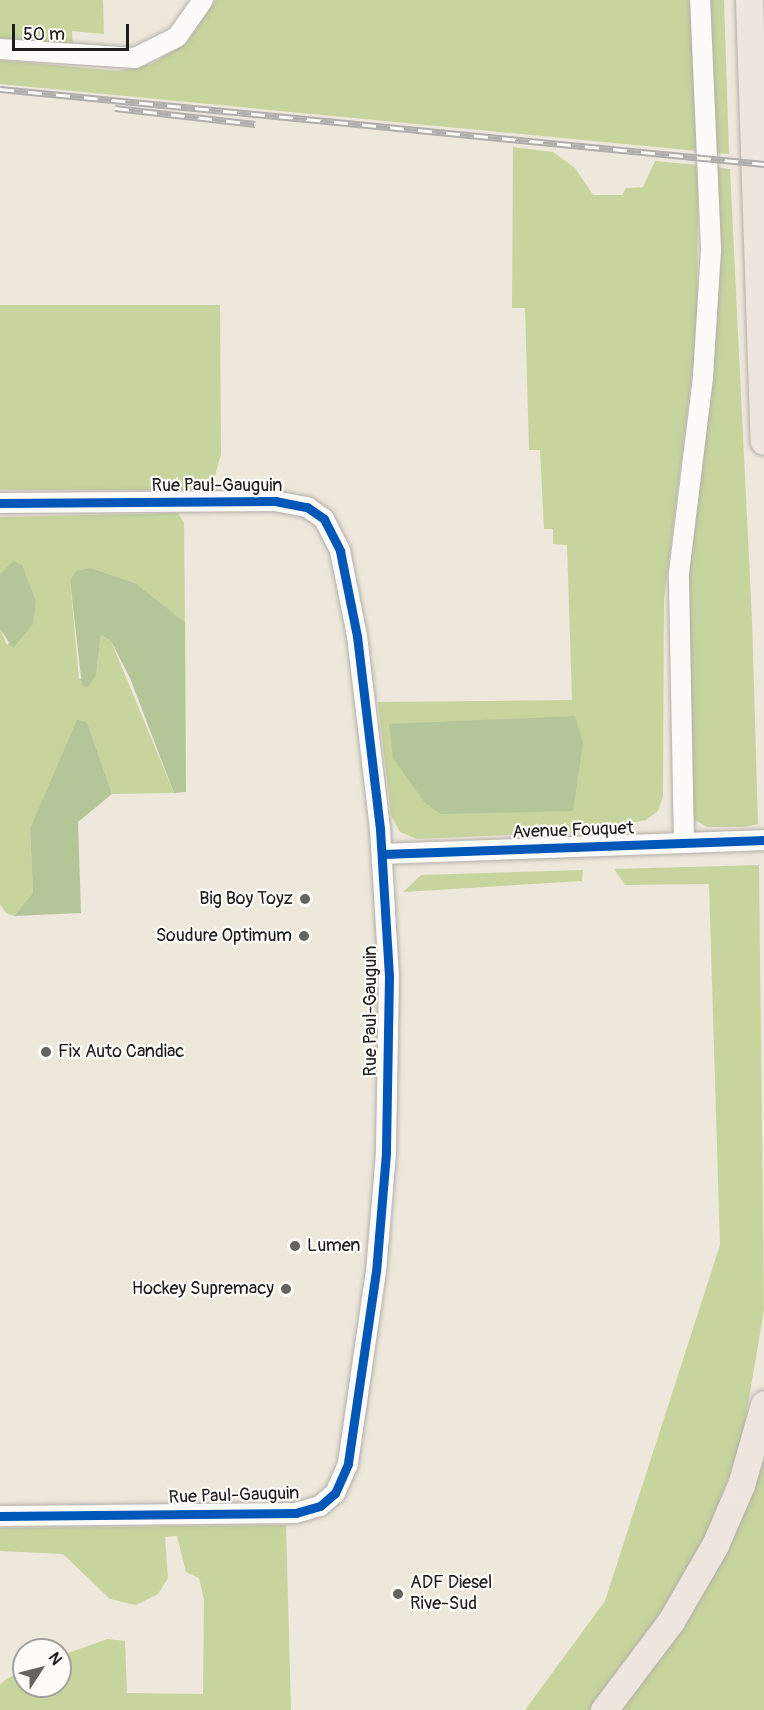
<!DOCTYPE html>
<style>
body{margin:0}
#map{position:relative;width:764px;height:1710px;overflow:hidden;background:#eee7dc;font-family:Pangolin,sans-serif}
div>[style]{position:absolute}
.green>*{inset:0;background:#c7d49e}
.forest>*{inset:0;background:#b4c597}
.roads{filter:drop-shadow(0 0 2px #b3afa8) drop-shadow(0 0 2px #b3afa8)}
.minor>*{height:20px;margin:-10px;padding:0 10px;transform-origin:10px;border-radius:10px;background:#fcfbfa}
.highway>*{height:27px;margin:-13.5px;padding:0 13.5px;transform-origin:13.5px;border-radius:13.5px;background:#eee6de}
.rail>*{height:7px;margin-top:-3.5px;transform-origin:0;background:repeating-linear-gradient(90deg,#fdfcf7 0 14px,#afaeac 0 28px);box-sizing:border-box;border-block:2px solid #afaeac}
.cycleway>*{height:9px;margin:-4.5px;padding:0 4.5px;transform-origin:4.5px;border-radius:4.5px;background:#0057b8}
.dots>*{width:16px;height:16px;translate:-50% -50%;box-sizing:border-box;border:3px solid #fdfcf7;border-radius:50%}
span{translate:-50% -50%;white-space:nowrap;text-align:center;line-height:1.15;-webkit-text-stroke:4.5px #fdfcf7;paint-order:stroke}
.street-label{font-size:18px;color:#1c1c1c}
.poi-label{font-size:18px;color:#1c1c1c}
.right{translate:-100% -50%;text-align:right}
.left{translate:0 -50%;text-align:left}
.north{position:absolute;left:12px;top:1638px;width:60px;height:60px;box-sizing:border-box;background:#fdfcf7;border:2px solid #a3a29f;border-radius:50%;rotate:54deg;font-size:16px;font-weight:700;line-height:24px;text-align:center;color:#1c1c1c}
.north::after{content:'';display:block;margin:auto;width:21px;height:27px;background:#66635f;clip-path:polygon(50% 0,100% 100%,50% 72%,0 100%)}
.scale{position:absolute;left:12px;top:24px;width:117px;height:27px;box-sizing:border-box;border:3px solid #1c1c1c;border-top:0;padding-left:8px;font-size:18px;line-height:21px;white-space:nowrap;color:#1c1c1c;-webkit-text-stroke:4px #fdfcf7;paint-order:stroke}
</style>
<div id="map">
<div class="green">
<i style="clip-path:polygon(0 0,103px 0,104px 34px,72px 31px,73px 45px,0 38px)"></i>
<i style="clip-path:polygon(215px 0,690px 0,698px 151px,0 84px,0 60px,118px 71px,151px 64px,187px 43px)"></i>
<i style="clip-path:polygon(707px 0,724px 0,729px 154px,716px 153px)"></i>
<i style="clip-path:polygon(513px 147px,553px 152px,575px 168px,593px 195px,622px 195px,626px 188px,643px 187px,655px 161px,698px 165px,697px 333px,664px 600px,663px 796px,658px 811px,646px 820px,582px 832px,417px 839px,400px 832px,391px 815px,378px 702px,572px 700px,567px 545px,553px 544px,553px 529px,544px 529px,540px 450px,529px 450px,525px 308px,512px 308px)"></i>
<i style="clip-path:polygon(716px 167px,730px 169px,752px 620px,758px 824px,745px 827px,707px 827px,693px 819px,686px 601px)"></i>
<i style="clip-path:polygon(0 305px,220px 305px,221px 454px,211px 490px,0 490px)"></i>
<i style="clip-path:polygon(178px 513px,184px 523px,185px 622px,135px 583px,91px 568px,70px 580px,79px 679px,96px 675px,101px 635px,111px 641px,174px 793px,112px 794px,87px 722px,30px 829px,33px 893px,14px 916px,6px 913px,0 904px,0 629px,7px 645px,36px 601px,23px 566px,0 574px,0 517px)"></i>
<i style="clip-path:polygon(759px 865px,764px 1310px,742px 1439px,706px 1539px,657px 1620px,590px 1710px,525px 1710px,605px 1601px,720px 1245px,709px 884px,625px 885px,614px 869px)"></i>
<i style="clip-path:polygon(583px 870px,582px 881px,403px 892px,421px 875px)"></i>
<i style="clip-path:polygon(764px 1441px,764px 1710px,616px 1710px)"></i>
<i style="clip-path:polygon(286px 1525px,291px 1710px,0 1710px,0 1685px,6px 1679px,24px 1671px,24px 1686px,60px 1686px,60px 1656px,107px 1639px,125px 1641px,127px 1693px,203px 1694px,204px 1600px,199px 1578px,186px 1572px,177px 1536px,165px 1537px,168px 1578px,158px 1594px,136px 1605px,110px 1599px,63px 1554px,0 1551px,0 1528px)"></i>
</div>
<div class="forest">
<i style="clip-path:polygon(14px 561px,23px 566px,36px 601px,33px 624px,13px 648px,0 629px,0 574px)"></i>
<i style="clip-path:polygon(91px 568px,135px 583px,185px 622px,186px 792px,174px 793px,130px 678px,111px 641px,101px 635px,96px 675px,88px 687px,82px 686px,70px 580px,76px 571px)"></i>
<i style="clip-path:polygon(575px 716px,583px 743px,573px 811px,441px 814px,425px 803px,393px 758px,389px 724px)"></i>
<i style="clip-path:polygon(77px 720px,87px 722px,112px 794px,78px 822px,81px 913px,14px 916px,33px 893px,30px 829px)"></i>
</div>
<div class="roads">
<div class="minor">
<i style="left:0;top:49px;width:135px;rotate:3.8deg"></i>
<i style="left:135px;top:58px;width:47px;rotate:-26.6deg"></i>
<i style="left:177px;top:37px;width:45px;rotate:-54.9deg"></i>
<i style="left:0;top:503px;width:275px;rotate:-0.4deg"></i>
<i style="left:275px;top:501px;width:33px;rotate:11deg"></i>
<i style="left:307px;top:507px;width:21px;rotate:35deg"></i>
<i style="left:324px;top:519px;width:36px;rotate:63deg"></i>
<i style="left:340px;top:551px;width:87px;rotate:78.7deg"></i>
<i style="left:357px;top:636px;width:194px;rotate:83.2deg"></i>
<i style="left:380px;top:829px;width:147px;rotate:86.5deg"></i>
<i style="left:389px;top:976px;width:177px;rotate:91deg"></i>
<i style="left:386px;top:1153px;width:118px;rotate:94.8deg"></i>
<i style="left:376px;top:1271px;width:195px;rotate:98.3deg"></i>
<i style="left:348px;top:1464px;width:32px;rotate:114deg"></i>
<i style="left:335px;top:1493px;width:20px;rotate:139deg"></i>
<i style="left:320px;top:1506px;width:25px;rotate:164deg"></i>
<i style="left:296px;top:1513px;width:296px;rotate:179.4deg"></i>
<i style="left:684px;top:843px;width:270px;rotate:-91.1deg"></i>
<i style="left:679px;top:573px;width:197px;rotate:-83deg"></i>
<i style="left:703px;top:377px;width:128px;rotate:-86.4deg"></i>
<i style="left:711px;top:249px;width:249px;rotate:-92.5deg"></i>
<i style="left:383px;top:854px;width:381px;rotate:-2.1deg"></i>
</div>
<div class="highway">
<i style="left:749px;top:0;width:441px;rotate:88.1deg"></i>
<i style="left:604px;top:1710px;width:111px;rotate:-53deg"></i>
<i style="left:671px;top:1621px;width:88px;rotate:-59.9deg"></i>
<i style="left:715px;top:1545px;width:65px;rotate:-66.6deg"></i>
<i style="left:741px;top:1485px;width:84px;rotate:-74.1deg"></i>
</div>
</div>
<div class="rail">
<i style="left:0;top:89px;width:768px;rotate:5.61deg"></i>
<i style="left:115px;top:108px;width:141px;rotate:6.5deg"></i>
</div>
<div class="cycleway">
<i style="left:0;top:503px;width:275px;rotate:-0.4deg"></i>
<i style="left:275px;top:501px;width:33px;rotate:11deg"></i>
<i style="left:307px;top:507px;width:21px;rotate:35deg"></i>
<i style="left:324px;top:519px;width:36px;rotate:63deg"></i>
<i style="left:340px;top:551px;width:87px;rotate:78.7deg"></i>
<i style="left:357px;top:636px;width:194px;rotate:83.2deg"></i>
<i style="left:380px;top:829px;width:147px;rotate:86.5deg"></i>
<i style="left:389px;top:976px;width:177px;rotate:91deg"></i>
<i style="left:386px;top:1153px;width:118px;rotate:94.8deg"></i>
<i style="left:376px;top:1271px;width:195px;rotate:98.3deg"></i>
<i style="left:348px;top:1464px;width:32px;rotate:114deg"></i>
<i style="left:335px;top:1493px;width:20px;rotate:139deg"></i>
<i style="left:320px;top:1506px;width:25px;rotate:164deg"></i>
<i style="left:296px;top:1513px;width:296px;rotate:179.4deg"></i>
<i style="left:383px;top:854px;width:381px;rotate:-2.1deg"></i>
</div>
<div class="dots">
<i style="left:305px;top:899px;background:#66635f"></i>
<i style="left:304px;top:936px;background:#66635f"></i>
<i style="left:46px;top:1052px;background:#66635f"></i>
<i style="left:295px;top:1246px;background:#66635f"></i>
<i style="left:286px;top:1289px;background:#66635f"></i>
<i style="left:398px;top:1594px;background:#66635f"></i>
</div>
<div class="street-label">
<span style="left:217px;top:486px">Rue Paul-Gauguin</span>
<span style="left:573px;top:831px;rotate:-2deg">Avenue Fouquet</span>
<span style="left:371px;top:1011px;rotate:-90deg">Rue Paul-Gauguin</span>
<span style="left:234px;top:1496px;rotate:-2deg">Rue Paul-Gauguin</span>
</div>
<div class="poi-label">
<span class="right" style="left:293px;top:899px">Big Boy Toyz</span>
<span class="right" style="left:292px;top:936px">Soudure Optimum</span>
<span class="left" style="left:58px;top:1052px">Fix Auto Candiac</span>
<span class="left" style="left:307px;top:1246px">Lumen</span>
<span class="right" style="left:274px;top:1289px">Hockey Supremacy</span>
<span class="left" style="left:410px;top:1594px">ADF Diesel<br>Rive-Sud</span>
</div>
<div class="north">N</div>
<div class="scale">50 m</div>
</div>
